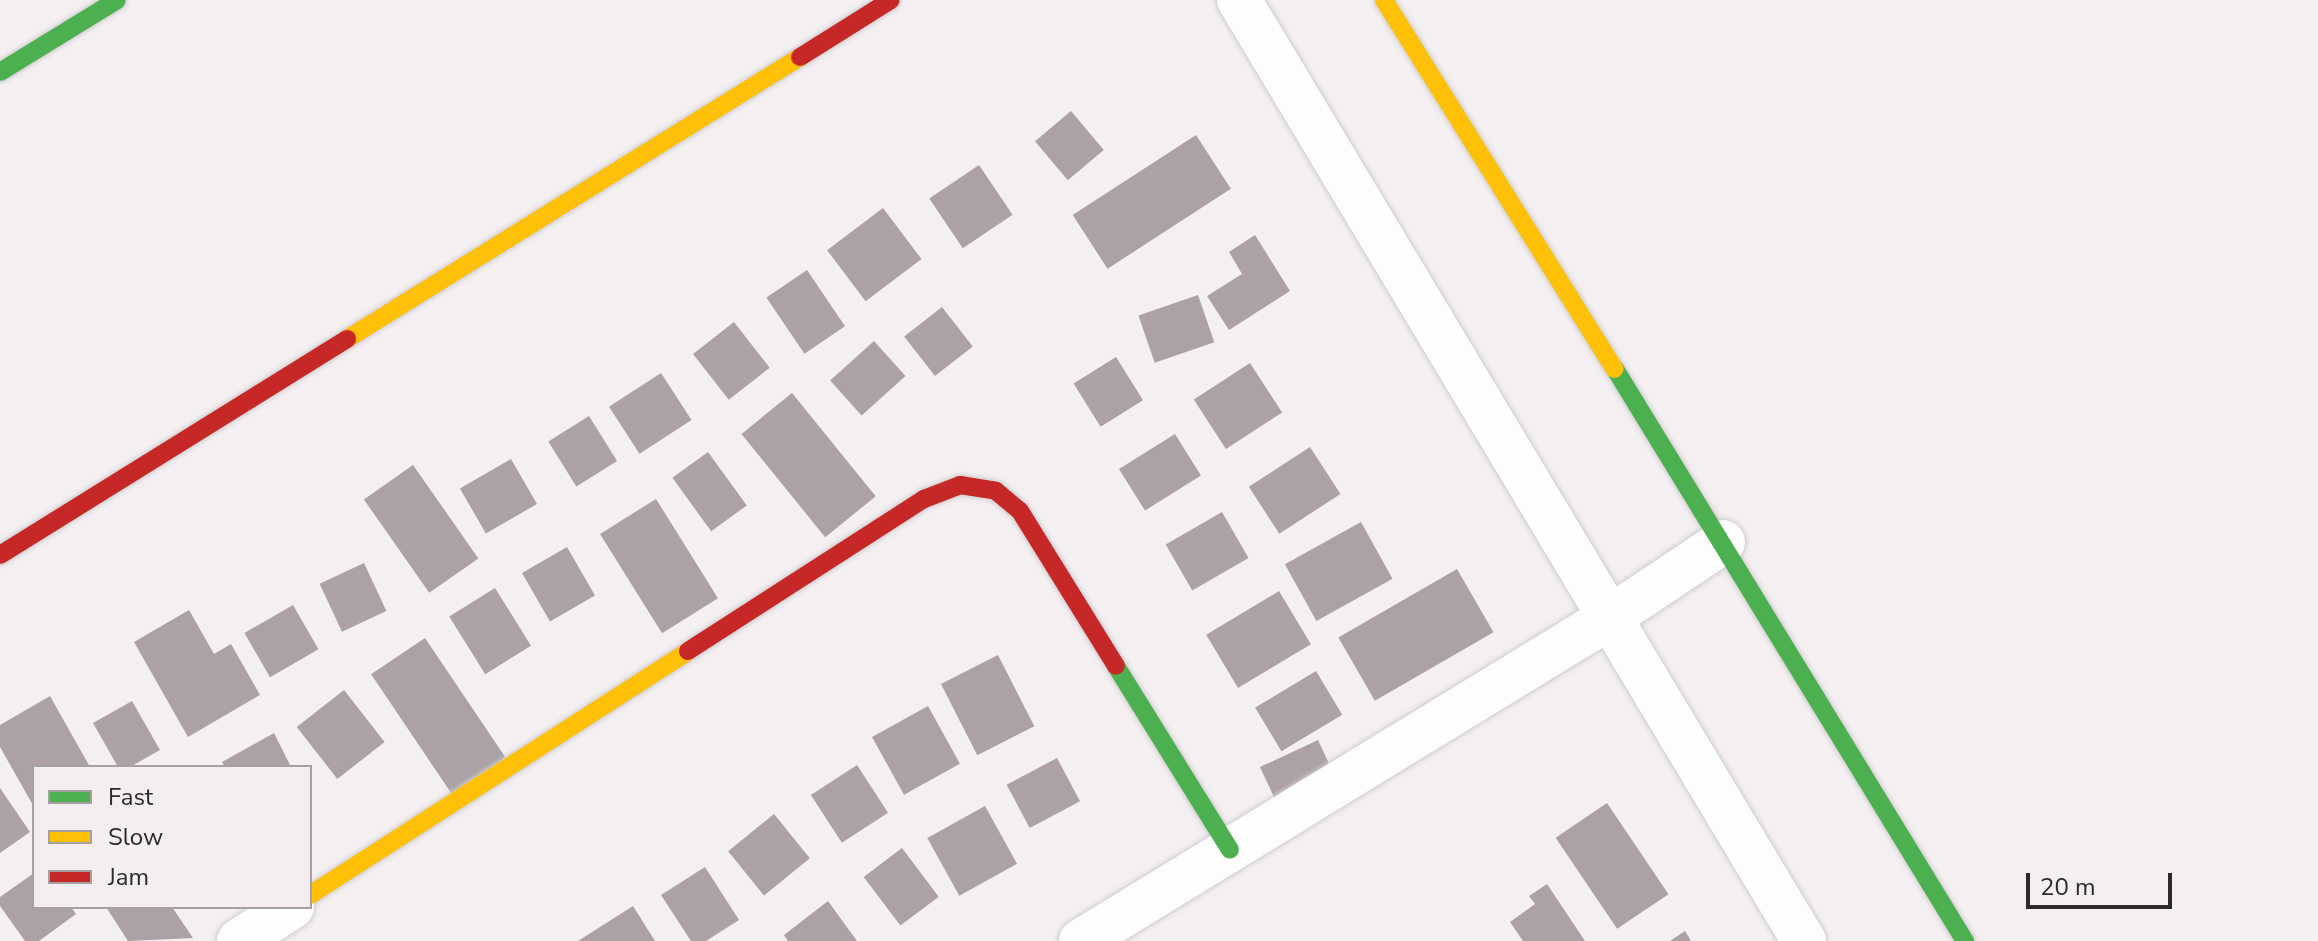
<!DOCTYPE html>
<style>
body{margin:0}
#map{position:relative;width:2318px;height:941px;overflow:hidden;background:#f4eff1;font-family:"Nunito Sans",sans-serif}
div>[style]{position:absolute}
.building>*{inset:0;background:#aca1a6;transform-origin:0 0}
.roads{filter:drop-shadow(0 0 2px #cfcccd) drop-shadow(0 0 2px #cfcccd)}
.street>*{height:44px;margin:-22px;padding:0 22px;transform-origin:22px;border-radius:22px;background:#fdfdfd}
.fast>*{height:18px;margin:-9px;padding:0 9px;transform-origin:9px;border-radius:9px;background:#4caf50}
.slow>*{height:18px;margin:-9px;padding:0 9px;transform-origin:9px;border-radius:9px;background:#ffc107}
.jam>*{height:18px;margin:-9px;padding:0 9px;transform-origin:9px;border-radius:9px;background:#c62828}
span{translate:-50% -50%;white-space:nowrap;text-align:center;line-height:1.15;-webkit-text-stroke:8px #f5eef0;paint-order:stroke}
.legend{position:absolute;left:32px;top:765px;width:280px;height:144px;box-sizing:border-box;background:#f5eef0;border:2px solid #a5a0a1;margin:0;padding:10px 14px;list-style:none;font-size:24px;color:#2c2a2b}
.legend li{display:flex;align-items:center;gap:16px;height:40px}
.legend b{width:40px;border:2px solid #a5a0a1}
.scale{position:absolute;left:2026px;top:873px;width:146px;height:36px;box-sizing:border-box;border:4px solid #2c2a2b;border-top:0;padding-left:10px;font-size:24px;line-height:28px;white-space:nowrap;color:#2c2a2b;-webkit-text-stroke:6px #f5eef0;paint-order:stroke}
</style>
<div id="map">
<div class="building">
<i style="left:1071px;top:111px;width:51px;height:47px;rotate:50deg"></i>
<i style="left:1196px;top:135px;width:64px;height:147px;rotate:57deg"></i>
<i style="left:979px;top:165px;width:60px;height:60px;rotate:56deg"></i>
<i style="left:883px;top:208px;width:64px;height:70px;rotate:53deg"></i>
<i style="clip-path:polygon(1255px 235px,1290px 291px,1229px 330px,1207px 296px,1242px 274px,1229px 252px)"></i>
<i style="left:807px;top:270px;width:68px;height:49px;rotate:56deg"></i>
<i style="left:1198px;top:295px;width:50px;height:63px;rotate:71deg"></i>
<i style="left:942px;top:307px;width:50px;height:48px;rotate:52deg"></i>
<i style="left:734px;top:322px;width:58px;height:52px;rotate:52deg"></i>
<i style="left:874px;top:341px;width:47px;height:59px;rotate:48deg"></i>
<i style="left:1116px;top:357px;width:51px;height:50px;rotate:58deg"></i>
<i style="left:1250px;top:363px;width:59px;height:67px;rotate:57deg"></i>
<i style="left:661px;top:373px;width:56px;height:62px;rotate:57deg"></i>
<i style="left:792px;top:393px;width:133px;height:65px;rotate:51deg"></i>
<i style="left:589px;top:416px;width:53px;height:48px;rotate:58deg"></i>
<i style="left:1175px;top:434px;width:49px;height:66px;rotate:58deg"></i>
<i style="left:1310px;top:447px;width:56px;height:73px;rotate:57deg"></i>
<i style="left:708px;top:452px;width:66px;height:44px;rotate:54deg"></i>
<i style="left:511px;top:459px;width:52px;height:59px;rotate:60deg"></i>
<i style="left:413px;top:465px;width:114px;height:60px;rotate:55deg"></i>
<i style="left:656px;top:499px;width:117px;height:66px;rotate:58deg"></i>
<i style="left:1222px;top:512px;width:53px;height:65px;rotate:60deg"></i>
<i style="left:1361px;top:522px;width:65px;height:87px;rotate:61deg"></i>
<i style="left:567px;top:547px;width:56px;height:52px;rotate:60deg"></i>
<i style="left:364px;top:563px;width:53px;height:49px;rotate:65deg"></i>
<i style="left:1457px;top:569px;width:73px;height:137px;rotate:60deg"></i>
<i style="left:495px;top:588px;width:68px;height:54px;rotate:58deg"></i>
<i style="left:1279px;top:591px;width:62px;height:85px;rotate:59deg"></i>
<i style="left:293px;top:605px;width:51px;height:56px;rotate:60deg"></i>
<i style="clip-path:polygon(189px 610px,214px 654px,231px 644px,260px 695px,188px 737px,134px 642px)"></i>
<i style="left:425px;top:638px;width:144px;height:65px;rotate:56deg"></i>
<i style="left:998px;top:655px;width:80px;height:64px;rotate:63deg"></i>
<i style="left:1316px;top:671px;width:51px;height:71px;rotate:59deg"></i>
<i style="left:344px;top:690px;width:66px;height:60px;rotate:52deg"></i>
<i style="clip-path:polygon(50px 696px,90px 767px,34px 767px,34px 807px,0 747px,0 725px)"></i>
<i style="clip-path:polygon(132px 701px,160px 750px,130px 767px,118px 767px,93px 723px)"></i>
<i style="left:928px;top:706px;width:66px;height:64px;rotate:61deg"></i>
<i style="clip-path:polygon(274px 733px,291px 767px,225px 767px,222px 762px)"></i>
<i style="left:1318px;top:740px;width:43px;height:64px;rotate:65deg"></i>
<i style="left:1057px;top:758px;width:49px;height:57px;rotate:62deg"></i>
<i style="left:857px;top:765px;width:57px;height:55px;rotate:57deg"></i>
<i style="clip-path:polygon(0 788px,30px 832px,0 853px)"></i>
<i style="left:1607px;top:803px;width:110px;height:62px;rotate:56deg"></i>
<i style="left:985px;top:806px;width:66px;height:66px;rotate:61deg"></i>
<i style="left:774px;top:814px;width:57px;height:59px;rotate:51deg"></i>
<i style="left:902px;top:848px;width:61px;height:48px;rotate:53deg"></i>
<i style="clip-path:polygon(705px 867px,739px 920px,706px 941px,691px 941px,661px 895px)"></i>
<i style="clip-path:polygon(34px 873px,34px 907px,71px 907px,76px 914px,39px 941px,25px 941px,0 906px,0 897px)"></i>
<i style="clip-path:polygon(1547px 884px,1585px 941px,1523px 941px,1510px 922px,1535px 904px,1529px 896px)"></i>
<i style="clip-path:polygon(828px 901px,857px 941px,788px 941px,784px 935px)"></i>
<i style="clip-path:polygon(633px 906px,655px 941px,578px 941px)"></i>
<i style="clip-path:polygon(106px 907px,172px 907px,193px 938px,128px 941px)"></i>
<i style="clip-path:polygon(1685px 931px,1691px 941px,1670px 941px)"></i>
</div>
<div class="roads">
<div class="street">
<i style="left:1239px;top:0;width:1098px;rotate:59.02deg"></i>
<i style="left:239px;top:941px;width:63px;rotate:-32.7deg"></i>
<i style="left:1081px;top:941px;width:619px;rotate:-31.46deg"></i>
<i style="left:1609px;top:618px;width:137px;rotate:-33.7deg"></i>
</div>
<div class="fast">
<i style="left:0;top:72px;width:137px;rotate:-31.6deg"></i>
<i style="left:1615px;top:369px;width:671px;rotate:58.54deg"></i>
<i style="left:1116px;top:666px;width:216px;rotate:58.2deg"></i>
</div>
<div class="slow">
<i style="left:1384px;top:0;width:435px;rotate:58deg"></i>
<i style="left:347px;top:339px;width:534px;rotate:-31.9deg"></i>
<i style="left:310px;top:895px;width:450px;rotate:-32.8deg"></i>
</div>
<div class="jam">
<i style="left:800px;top:57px;width:107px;rotate:-32.1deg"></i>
<i style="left:0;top:555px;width:409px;rotate:-31.9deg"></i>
<i style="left:688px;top:651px;width:281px;rotate:-32.8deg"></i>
<i style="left:924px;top:499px;width:39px;rotate:-21deg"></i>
<i style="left:960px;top:485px;width:36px;rotate:9deg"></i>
<i style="left:996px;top:491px;width:31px;rotate:40deg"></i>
<i style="left:1020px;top:511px;width:182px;rotate:58.2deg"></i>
</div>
</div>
<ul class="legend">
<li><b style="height:10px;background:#4caf50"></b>Fast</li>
<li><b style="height:10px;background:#ffc107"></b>Slow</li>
<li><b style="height:10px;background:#c62828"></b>Jam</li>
</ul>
<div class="scale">20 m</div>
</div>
